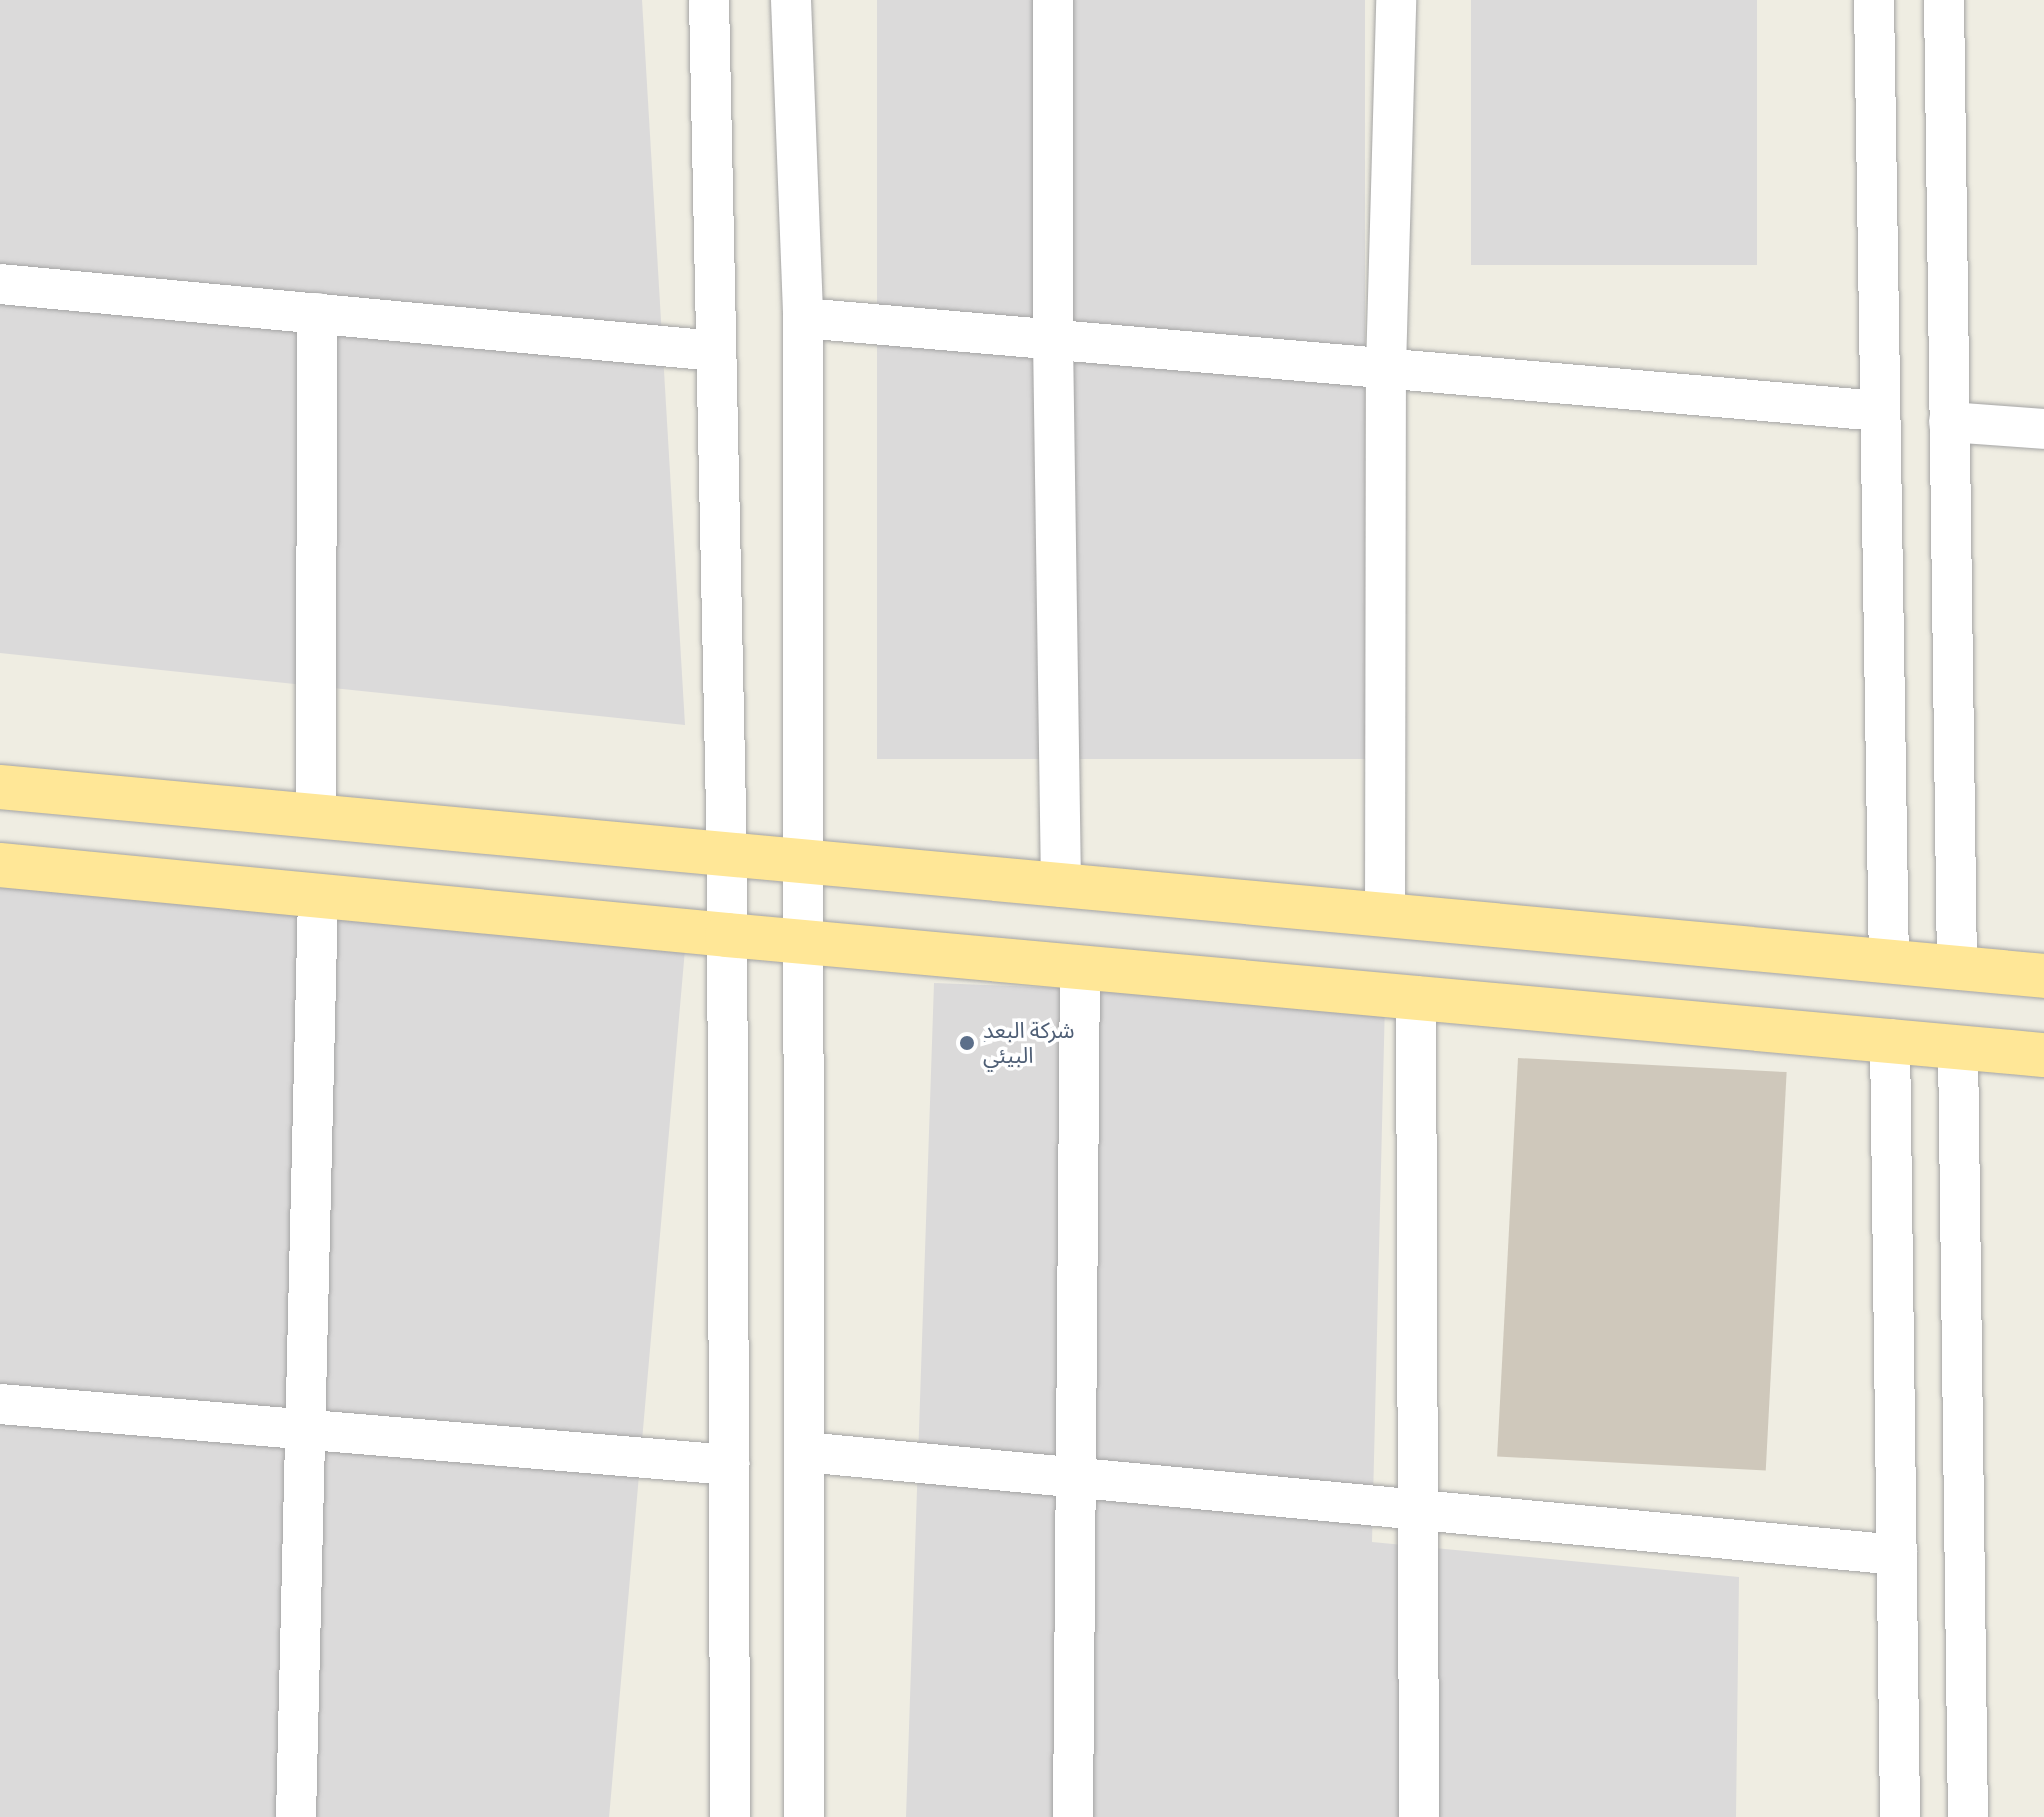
<!DOCTYPE html>
<meta charset="utf-8">
<style>
body{margin:0}
#map{position:relative;width:2044px;height:1817px;overflow:hidden;background:#efede2;font-family:"Archivo Narrow","Noto Sans Arabic",sans-serif}
div>[style]{position:absolute}
.residential>*{inset:0;background:#dbdada;transform-origin:0 0}
.building>*{inset:0;background:#cfc8bb;transform-origin:0 0}
.roads{filter:drop-shadow(0 0 2px #a4a4a4) drop-shadow(0 0 2px #a4a4a4)}
.minor>*{height:40px;margin:-20px;padding:0 20px;transform-origin:20px;border-radius:20px;background:#fff}
.major>*{height:44px;margin:-22px;padding:0 22px;transform-origin:22px;border-radius:22px;background:#ffe797}
.dots>*{width:22px;height:22px;translate:-50% -50%;box-sizing:border-box;border:4px solid #fff;border-radius:50%}
span{translate:-50% -50%;white-space:nowrap;text-align:center;line-height:1.15;-webkit-text-stroke:7px #fff;paint-order:stroke}
.service-label{font-size:22px;color:#4e5e75}
.left{translate:0 -50%;text-align:left}
</style>
<div id="map">
<div class="residential">
<i style="clip-path:polygon(0 0,642px 0,685px 725px,0 653px)"></i>
<i style="left:877px;top:0;width:488px;height:759px"></i>
<i style="left:1471px;top:0;width:286px;height:265px"></i>
<i style="left:0;top:885px;width:688px;height:932px;rotate:5deg"></i>
<i style="clip-path:polygon(934px 983px,1385px 1001px,1372px 1542px,1739px 1577px,1736px 1817px,906px 1817px)"></i>
</div>
<div class="building">
<i style="left:1518px;top:1058px;width:269px;height:399px;rotate:3deg"></i>
</div>
<div class="roads">
<div class="minor">
<i style="left:709px;top:0;width:857px;rotate:88.8deg"></i>
<i style="left:727px;top:857px;width:960px;rotate:89.82deg"></i>
<i style="left:791px;top:0;width:318px;rotate:87.8deg"></i>
<i style="left:803px;top:318px;width:1499px;rotate:89.96deg"></i>
<i style="left:1053px;top:0;width:339px;rotate:90deg"></i>
<i style="left:1053px;top:339px;width:548px;rotate:89.16deg"></i>
<i style="left:1874px;top:0;width:961px;rotate:89.11deg"></i>
<i style="left:1944px;top:0;width:967px;rotate:89.23deg"></i>
<i style="left:0;top:284px;width:719px;rotate:5.35deg"></i>
<i style="left:803px;top:318px;width:1081px;rotate:4.94deg"></i>
<i style="left:1949px;top:422px;width:95px;rotate:4.2deg"></i>
<i style="left:316px;top:817px;width:504px;rotate:-89.89deg"></i>
<i style="left:1385px;top:915px;width:547px;rotate:-89.9deg"></i>
<i style="left:1386px;top:368px;width:368px;rotate:-88.4deg"></i>
<i style="left:1416px;top:996px;width:821px;rotate:89.79deg"></i>
<i style="left:1890px;top:1039px;width:778px;rotate:89.26deg"></i>
<i style="left:1958px;top:1047px;width:770px;rotate:89.26deg"></i>
<i style="left:0;top:1404px;width:732px;rotate:4.78deg"></i>
<i style="left:804px;top:1452px;width:1098px;rotate:5.38deg"></i>
<i style="left:296px;top:1817px;width:922px;rotate:-88.63deg"></i>
<i style="left:1073px;top:1817px;width:850px;rotate:-89.53deg"></i>
</div>
<div class="major">
<i style="left:0;top:787px;width:2053px;rotate:5.28deg"></i>
<i style="left:0;top:865px;width:730px;rotate:5.5deg"></i>
<i style="left:727px;top:935px;width:1322px;rotate:5.21deg"></i>
</div>
</div>
<div class="dots">
<i style="left:967px;top:1043px;background:#5c6f8a"></i>
</div>
<div class="service-label">
<span class="left" style="left:983px;top:1043px">ِشركة البعد<br>البيئي</span>
</div>
</div>
